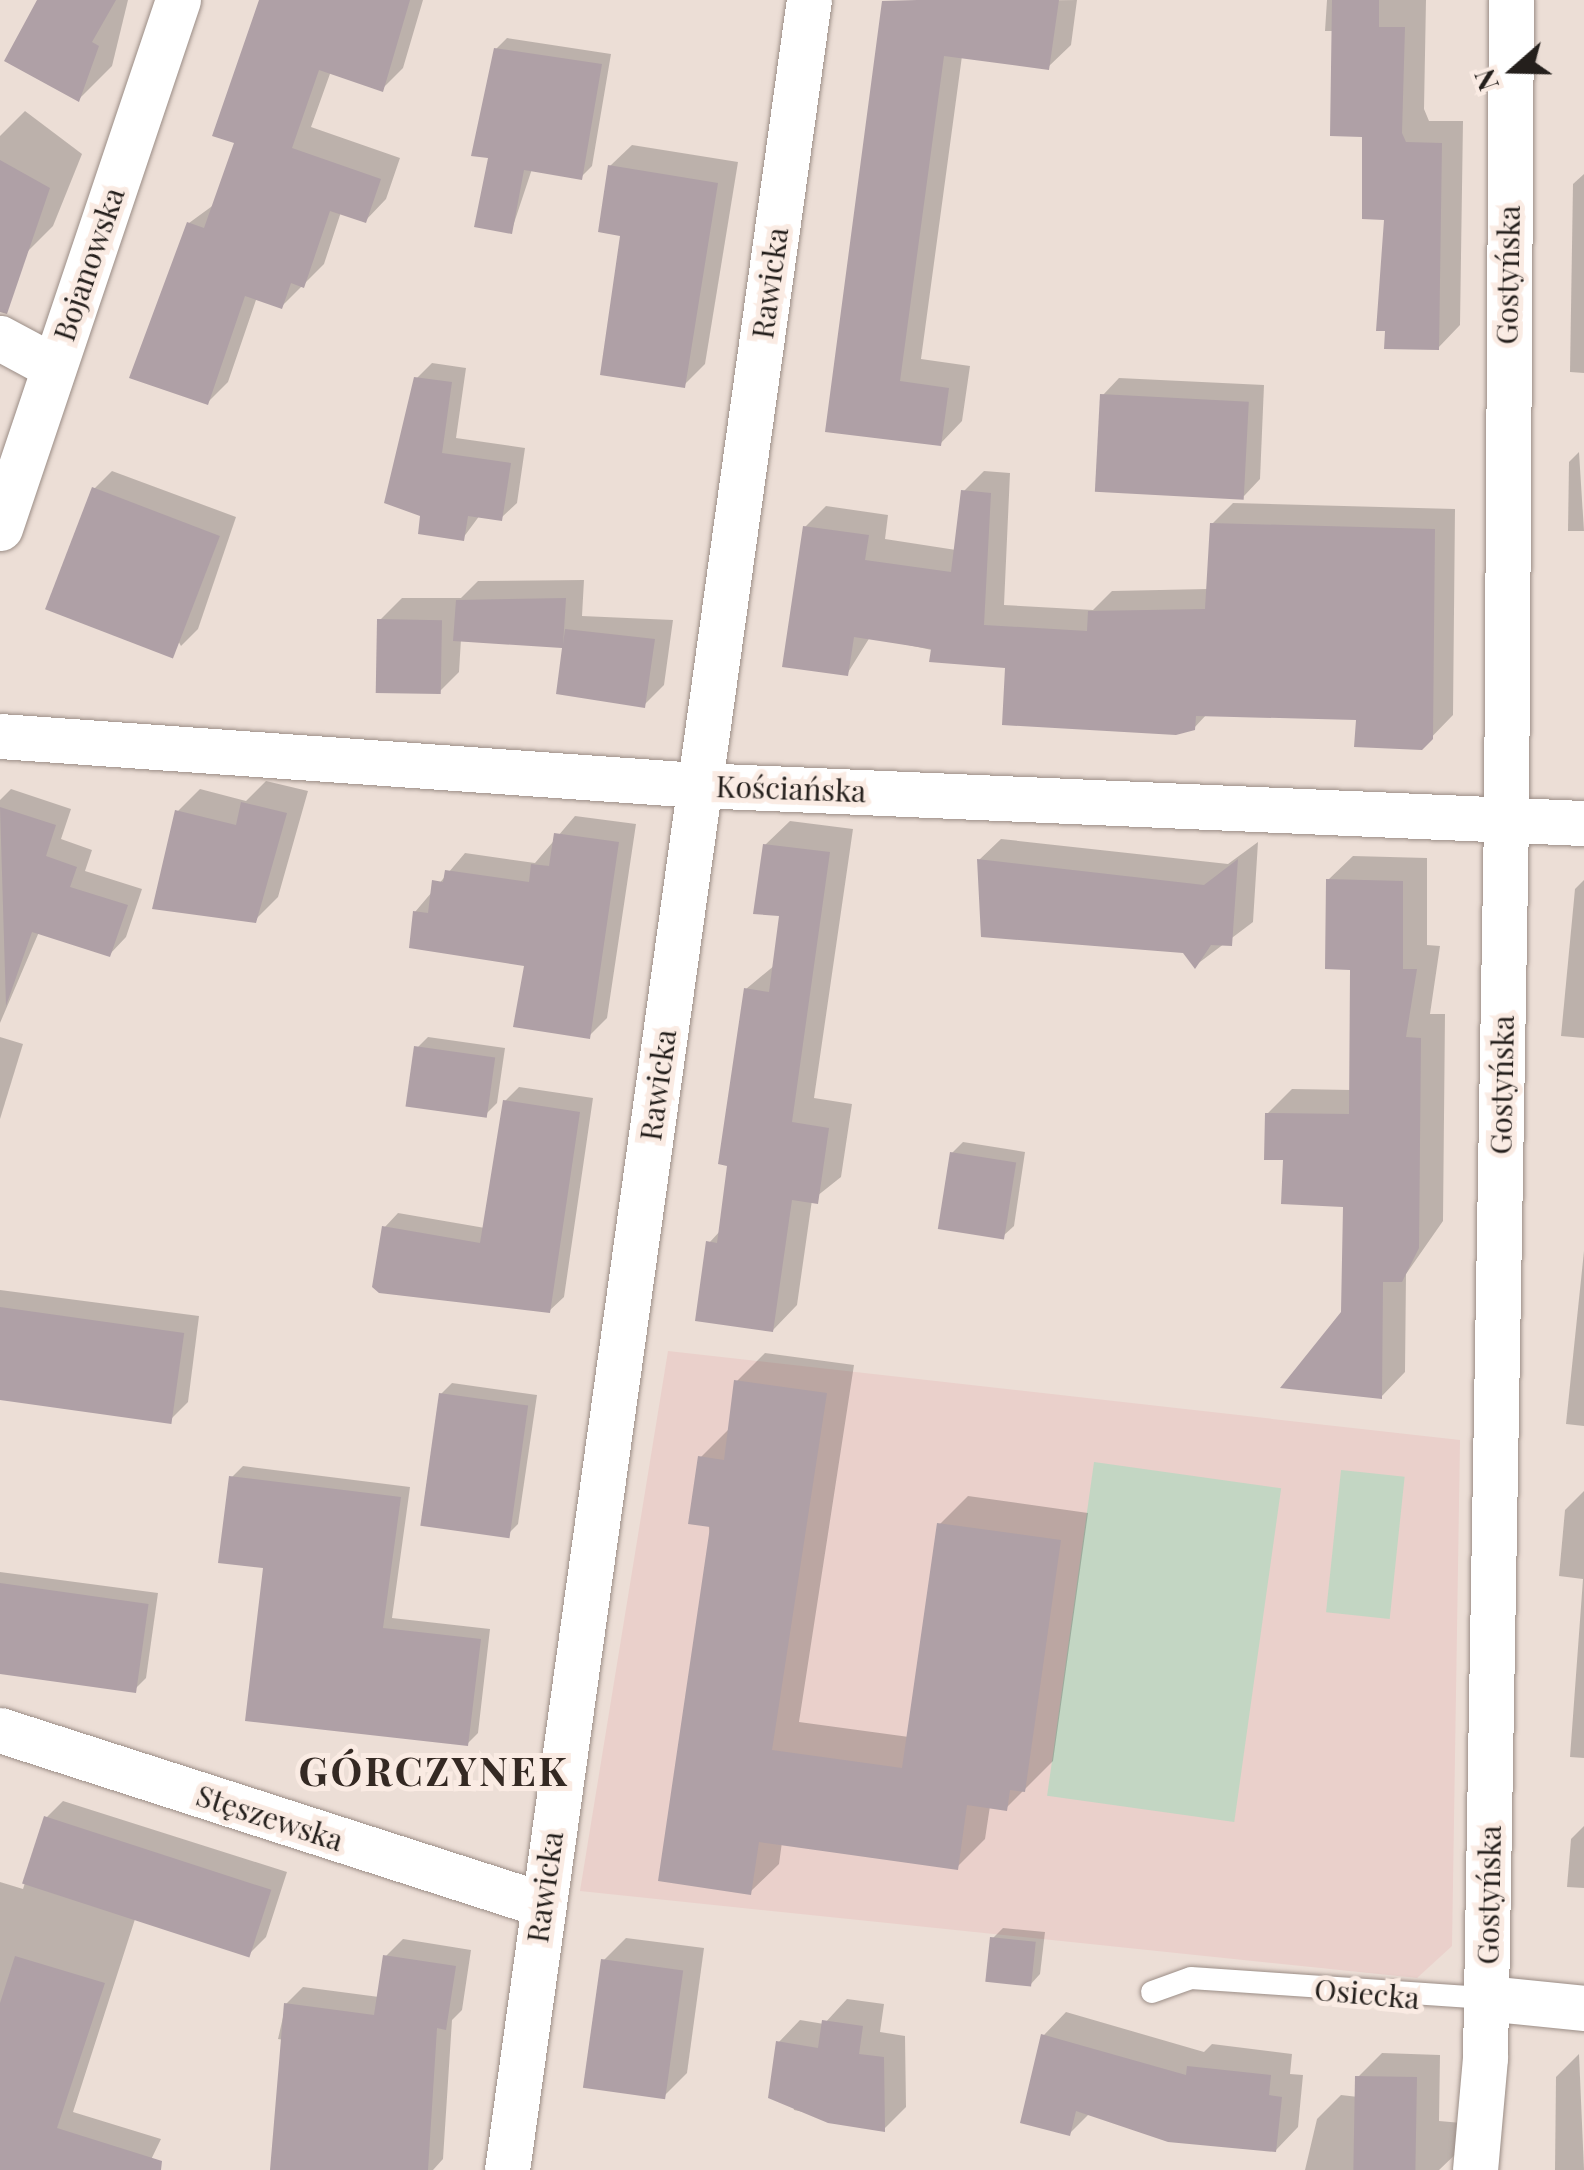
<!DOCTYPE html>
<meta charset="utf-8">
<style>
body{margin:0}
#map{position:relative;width:1584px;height:2170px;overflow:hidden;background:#ecded6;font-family:"Playfair Display",serif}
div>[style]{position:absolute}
.education>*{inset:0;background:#ead0cb}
.green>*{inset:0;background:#c3d6c3;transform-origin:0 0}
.shadow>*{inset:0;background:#0003}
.building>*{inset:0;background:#afa0a6;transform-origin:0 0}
.roads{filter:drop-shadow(0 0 2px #9b8d86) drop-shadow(0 0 2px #9b8d86)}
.lane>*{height:22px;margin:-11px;padding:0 11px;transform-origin:11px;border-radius:11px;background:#fff}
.street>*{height:45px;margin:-22.5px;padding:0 22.5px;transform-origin:22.5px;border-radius:22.5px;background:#fff}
span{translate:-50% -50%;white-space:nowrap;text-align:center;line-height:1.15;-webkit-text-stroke:10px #faebe3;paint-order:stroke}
.street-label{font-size:30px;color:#241f1c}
.district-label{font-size:40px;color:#342923;font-weight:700;letter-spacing:2.5px}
.north{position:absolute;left:1464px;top:20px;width:100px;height:100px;-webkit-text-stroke:8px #faebe3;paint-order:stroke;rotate:250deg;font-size:28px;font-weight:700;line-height:40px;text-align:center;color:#241f1c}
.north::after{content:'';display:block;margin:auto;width:35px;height:45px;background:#241f1c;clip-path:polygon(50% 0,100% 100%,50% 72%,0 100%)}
</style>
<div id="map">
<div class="education">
<i style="clip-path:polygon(668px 1351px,1460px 1440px,1452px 1946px,1417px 1978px,580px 1891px)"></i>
</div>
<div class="green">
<i style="left:1094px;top:1462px;width:189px;height:337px;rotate:8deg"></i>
<i style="left:1341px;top:1470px;width:64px;height:143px;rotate:6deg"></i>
</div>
<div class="shadow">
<i style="clip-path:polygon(40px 0,128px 0,112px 66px,79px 99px)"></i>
<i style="clip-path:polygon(261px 0,423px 0,403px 68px,382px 89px,331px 71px,311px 127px,400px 158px,386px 199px,366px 220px,341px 212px,324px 264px,282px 306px,257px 297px,228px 382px,208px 402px,189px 223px,215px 204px,237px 142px)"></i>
<i style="clip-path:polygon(1077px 0,1071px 45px,1048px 67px,962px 56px,921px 359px,970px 366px,962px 421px,940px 444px,828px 430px,884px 2px)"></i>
<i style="clip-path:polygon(1327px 0,1426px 0,1424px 109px,1429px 121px,1463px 121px,1460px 325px,1438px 348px,1387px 217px,1334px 31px,1325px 31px)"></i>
<i style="clip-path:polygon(507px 38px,611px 54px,592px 166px,581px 177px,532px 169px,511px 232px,491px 156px,496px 49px)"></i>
<i style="clip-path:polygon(25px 111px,82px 154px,53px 226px,20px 259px,0 251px,0 136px)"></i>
<i style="clip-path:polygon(632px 145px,738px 162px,705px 364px,684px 385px,622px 234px,610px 166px)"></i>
<i style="clip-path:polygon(1584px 174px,1584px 373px,1570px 372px,1573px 184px)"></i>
<i style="clip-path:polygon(432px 363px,466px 368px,456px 438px,525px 448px,517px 503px,501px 518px,480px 515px,463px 538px,416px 379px)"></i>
<i style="clip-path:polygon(1119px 378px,1264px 385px,1260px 479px,1244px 496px,1103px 395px)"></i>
<i style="clip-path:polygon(1579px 452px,1584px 531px,1568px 531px,1569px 462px)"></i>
<i style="clip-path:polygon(112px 471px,236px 517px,198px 629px,181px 646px,94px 489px)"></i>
<i style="clip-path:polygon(984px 471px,1010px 473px,1004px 605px,1093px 610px,1112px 591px,1208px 589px,1212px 524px,1233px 503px,1455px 509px,1453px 715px,1421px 748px,1358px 717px,1207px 714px,1194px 728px,1008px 666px,870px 637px,847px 674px,805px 527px,826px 506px,888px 515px,885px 539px,956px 550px,963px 492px)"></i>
<i style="clip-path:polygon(584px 580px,582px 616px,673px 620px,664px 685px,644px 705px,559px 692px,565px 646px,461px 639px,459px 672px,437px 694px,380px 620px,402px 598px,461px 598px,478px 581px)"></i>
<i style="clip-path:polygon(266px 781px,308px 791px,278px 897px,255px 920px,177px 812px,200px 789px,246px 801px)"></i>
<i style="clip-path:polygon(11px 789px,71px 809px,61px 839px,92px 850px,85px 871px,142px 889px,126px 937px,110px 954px,39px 932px,0 1023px,0 800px)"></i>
<i style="clip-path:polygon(575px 816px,636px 824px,607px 1018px,589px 1036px,527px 963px,415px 912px,465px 853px,535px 863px)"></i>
<i style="clip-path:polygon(790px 821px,853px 829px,814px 1098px,852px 1104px,841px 1177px,812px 1200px,797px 1305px,773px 1330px,709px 1243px,721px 1230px,746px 989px,775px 965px,782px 914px,765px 845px)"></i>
<i style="clip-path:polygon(1001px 839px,1228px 864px,1258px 842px,1253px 922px,1196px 965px,1184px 951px,979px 860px)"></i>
<i style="clip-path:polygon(1353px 856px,1427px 858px,1427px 945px,1440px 946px,1430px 1014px,1445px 1014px,1443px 1221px,1406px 1274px,1405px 1372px,1381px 1397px,1343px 1313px,1346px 1204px,1286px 1158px,1267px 1114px,1292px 1089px,1352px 1090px,1353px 967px,1328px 880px)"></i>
<i style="clip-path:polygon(1584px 880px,1584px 1038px,1561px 1036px,1575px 889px)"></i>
<i style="clip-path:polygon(0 1037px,23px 1044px,0 1119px)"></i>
<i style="clip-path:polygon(428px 1037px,505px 1048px,497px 1103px,486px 1114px,417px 1048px)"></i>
<i style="clip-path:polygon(519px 1087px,593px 1098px,564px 1297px,549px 1311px,384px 1228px,398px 1213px,485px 1228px,505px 1101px)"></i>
<i style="clip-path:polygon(963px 1142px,1025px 1152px,1014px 1226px,1003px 1236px,952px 1153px)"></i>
<i style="clip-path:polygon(1584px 1251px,1584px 1426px,1566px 1424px)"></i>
<i style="clip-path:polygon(0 1290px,199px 1316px,188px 1402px,171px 1419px,0 1396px)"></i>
<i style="clip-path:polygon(765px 1353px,854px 1365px,799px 1722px,909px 1737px,939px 1525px,968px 1496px,1088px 1513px,1053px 1761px,1006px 1808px,990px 1806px,985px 1839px,957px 1867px,782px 1842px,779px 1864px,750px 1892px,701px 1457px,729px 1429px,737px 1381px)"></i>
<i style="clip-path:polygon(452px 1383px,537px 1395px,518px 1524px,507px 1535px,441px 1394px)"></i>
<i style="clip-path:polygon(243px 1466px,410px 1487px,392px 1618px,490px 1629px,478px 1733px,467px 1744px,266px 1566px,232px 1477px)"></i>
<i style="clip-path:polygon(1584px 1491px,1584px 1758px,1570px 1757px,1583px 1579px,1559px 1576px,1565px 1510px)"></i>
<i style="clip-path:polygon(0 1572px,158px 1593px,146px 1678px,136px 1688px,0 1670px)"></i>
<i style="clip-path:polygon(63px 1801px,287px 1872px,266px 1937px,249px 1954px,136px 1916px,73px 2112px,161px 2139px,146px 2170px,0 2170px,0 1882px,23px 1889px,46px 1818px)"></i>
<i style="clip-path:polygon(1584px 1826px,1584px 1888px,1567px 1887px,1571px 1839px)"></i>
<i style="clip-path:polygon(1003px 1928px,1045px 1932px,1040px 1974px,1030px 1985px,993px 1938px)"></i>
<i style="clip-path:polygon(626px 1938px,704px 1948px,687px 2073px,664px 2096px,604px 1960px)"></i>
<i style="clip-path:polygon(403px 1939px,471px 1950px,462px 2010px,452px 2020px,443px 2159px,433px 2170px,238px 2170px,273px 2170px,290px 2041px,278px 2039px,286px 2004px,303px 1987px,379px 1997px,386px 1956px)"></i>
<i style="clip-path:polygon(847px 1999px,884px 2004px,880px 2032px,905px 2036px,906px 2107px,884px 2129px,794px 2110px,778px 2043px,800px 2020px,824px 2024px)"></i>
<i style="clip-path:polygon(1066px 2012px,1204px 2052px,1212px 2044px,1292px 2054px,1290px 2074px,1303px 2075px,1298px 2127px,1276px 2150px,1090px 2113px,1070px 2133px,1023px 2121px,1044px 2035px)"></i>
<i style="clip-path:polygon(1382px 2053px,1440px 2055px,1439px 2121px,1462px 2123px,1461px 2149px,1439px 2170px,1305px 2170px,1317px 2119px,1341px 2095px,1358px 2097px,1358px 2077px)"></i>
<i style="clip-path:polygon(1579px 2054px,1584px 2170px,1555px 2170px,1556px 2077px)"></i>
</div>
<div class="building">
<i style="clip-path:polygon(37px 0,116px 0,92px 42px,99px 46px,79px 102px,4px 61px)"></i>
<i style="clip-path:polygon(259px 0,410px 0,383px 92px,319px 70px,292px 148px,381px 179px,366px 223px,330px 211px,304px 288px,291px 283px,282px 309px,245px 296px,208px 405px,129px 378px,187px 222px,204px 228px,234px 143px,212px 136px)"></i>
<i style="clip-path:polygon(917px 0,1059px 0,1049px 70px,944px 56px,900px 381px,949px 388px,941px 446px,825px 432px,882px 1px)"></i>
<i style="clip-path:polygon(1332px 0,1379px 0,1379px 27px,1405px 27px,1402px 133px,1406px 142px,1442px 143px,1439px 350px,1384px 349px,1385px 331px,1376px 331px,1384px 220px,1362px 219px,1362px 137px,1330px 136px)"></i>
<i style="clip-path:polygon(494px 48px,602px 64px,582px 180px,524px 170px,512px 234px,474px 227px,488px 158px,471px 156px)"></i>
<i style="clip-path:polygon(0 160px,50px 188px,7px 314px,0 312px)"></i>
<i style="clip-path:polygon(608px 165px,718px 183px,685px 388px,600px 375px,620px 236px,598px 232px)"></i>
<i style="clip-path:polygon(414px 377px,452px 382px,442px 453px,511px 463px,502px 521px,468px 516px,464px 541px,418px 534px,420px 516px,384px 503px)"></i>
<i style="left:1100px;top:394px;width:149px;height:98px;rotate:3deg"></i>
<i style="left:92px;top:487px;width:137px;height:131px;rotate:21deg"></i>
<i style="clip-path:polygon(961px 490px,991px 493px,984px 625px,1087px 631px,1088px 611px,1205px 609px,1210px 523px,1435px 529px,1433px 739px,1422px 750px,1354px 747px,1356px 720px,1196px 716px,1195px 730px,1176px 735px,1002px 725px,1005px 668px,929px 662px,931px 649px,854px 637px,848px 676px,782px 667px,803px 526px,869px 535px,865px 560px,951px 572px)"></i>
<i style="clip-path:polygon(566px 598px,563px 645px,565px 629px,655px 639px,645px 708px,556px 694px,562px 648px,453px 641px,456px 600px)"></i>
<i style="left:377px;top:619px;width:65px;height:74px;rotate:1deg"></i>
<i style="clip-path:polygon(241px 802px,287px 813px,256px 923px,152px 909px,175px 810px,236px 825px)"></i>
<i style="clip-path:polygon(0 807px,56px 825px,46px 856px,77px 867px,70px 887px,128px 905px,110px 957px,32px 932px,6px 1006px)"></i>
<i style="clip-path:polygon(554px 833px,619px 842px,590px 1039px,513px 1027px,524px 966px,409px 948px,413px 911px,428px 913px,432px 880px,443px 882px,445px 870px,529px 882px,531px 864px,549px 866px)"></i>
<i style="clip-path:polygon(763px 844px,830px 852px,792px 1122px,829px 1128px,818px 1204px,792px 1200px,773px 1332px,695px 1321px,706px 1241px,717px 1243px,727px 1166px,718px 1164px,744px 988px,769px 992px,779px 916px,753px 914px)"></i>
<i style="clip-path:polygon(977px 859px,1204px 885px,1238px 859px,1232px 946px,1211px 945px,1195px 969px,1183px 953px,981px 937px)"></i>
<i style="clip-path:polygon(1326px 879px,1403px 881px,1403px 969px,1417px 969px,1406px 1037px,1421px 1038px,1419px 1248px,1402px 1282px,1383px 1282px,1382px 1399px,1280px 1388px,1341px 1312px,1343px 1207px,1281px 1204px,1283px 1160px,1264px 1160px,1265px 1113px,1349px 1114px,1350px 970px,1325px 969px)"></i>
<i style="left:414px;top:1046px;width:82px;height:61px;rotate:8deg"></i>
<i style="clip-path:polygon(503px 1100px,580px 1112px,550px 1313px,379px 1293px,372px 1287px,382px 1226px,480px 1243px)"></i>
<i style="left:950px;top:1152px;width:67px;height:78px;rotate:9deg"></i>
<i style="left:0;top:1307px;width:186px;height:92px;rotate:8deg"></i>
<i style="clip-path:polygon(734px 1380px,827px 1393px,772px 1750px,902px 1768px,937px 1523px,1061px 1540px,1025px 1792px,1010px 1790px,1007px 1811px,967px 1805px,958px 1870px,759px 1842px,751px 1895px,658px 1881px,710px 1527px,688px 1524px,698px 1456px,724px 1460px)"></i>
<i style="left:439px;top:1393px;width:90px;height:134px;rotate:8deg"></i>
<i style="clip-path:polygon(229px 1476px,401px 1497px,383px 1628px,481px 1639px,468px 1746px,245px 1721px,263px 1568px,218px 1563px)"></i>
<i style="left:0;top:1583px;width:150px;height:90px;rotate:8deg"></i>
<i style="left:44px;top:1816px;width:239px;height:71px;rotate:18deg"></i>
<i style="left:990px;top:1937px;width:46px;height:45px;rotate:6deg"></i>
<i style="clip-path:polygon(383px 1955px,456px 1966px,446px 2030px,437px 2028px,428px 2170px,270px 2170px,284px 2003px,374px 2015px)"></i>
<i style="clip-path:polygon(15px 1956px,105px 1983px,57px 2128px,162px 2161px,161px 2170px,0 2170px,0 2003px)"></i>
<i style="left:601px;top:1959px;width:83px;height:130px;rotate:8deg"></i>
<i style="clip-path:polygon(822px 2020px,863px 2026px,859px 2054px,884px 2057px,885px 2132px,828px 2123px,768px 2098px,776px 2041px,818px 2048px)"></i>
<i style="clip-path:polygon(1041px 2034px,1186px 2075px,1187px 2066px,1271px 2075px,1269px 2095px,1282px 2097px,1276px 2152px,1168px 2142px,1076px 2111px,1070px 2136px,1020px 2123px)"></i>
<i style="left:1355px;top:2076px;width:62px;height:94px;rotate:1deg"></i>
</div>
<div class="roads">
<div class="lane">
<i style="left:1152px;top:1992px;width:41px;rotate:-19.7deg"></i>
<i style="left:1191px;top:1978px;width:296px;rotate:3.9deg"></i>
</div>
<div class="street">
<i style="left:0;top:338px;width:61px;rotate:28.2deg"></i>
<i style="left:0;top:528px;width:557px;rotate:-71.37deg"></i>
<i style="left:0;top:736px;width:700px;rotate:4.02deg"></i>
<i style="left:698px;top:785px;width:887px;rotate:2.46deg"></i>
<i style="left:0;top:1730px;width:568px;rotate:17.83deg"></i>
<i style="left:1486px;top:1998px;width:99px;rotate:5.8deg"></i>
<i style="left:507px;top:2170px;width:2191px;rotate:-82.08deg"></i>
<i style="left:1475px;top:2170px;width:112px;rotate:-84.9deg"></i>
<i style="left:1485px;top:2058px;width:1238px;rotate:-89.03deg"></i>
<i style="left:1506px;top:820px;width:820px;rotate:-89.65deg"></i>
</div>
</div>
<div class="street-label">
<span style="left:88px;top:264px;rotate:-71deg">Bojanowska</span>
<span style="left:1507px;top:275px;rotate:-89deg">Gostyńska</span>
<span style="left:769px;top:283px;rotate:-82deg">Rawicka</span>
<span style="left:791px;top:788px;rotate:2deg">Kościańska</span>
<span style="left:657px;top:1085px;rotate:-82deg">Rawicka</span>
<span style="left:1501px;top:1085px;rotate:-89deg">Gostyńska</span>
<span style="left:270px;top:1817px;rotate:18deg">Stęszewska</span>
<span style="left:544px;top:1887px;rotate:-82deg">Rawicka</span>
<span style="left:1488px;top:1895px;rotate:-89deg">Gostyńska</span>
<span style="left:1367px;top:1993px;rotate:5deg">Osiecka</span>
</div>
<div class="district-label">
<span style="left:434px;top:1770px">GÓRCZYNEK</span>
</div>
<div class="north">N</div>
</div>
